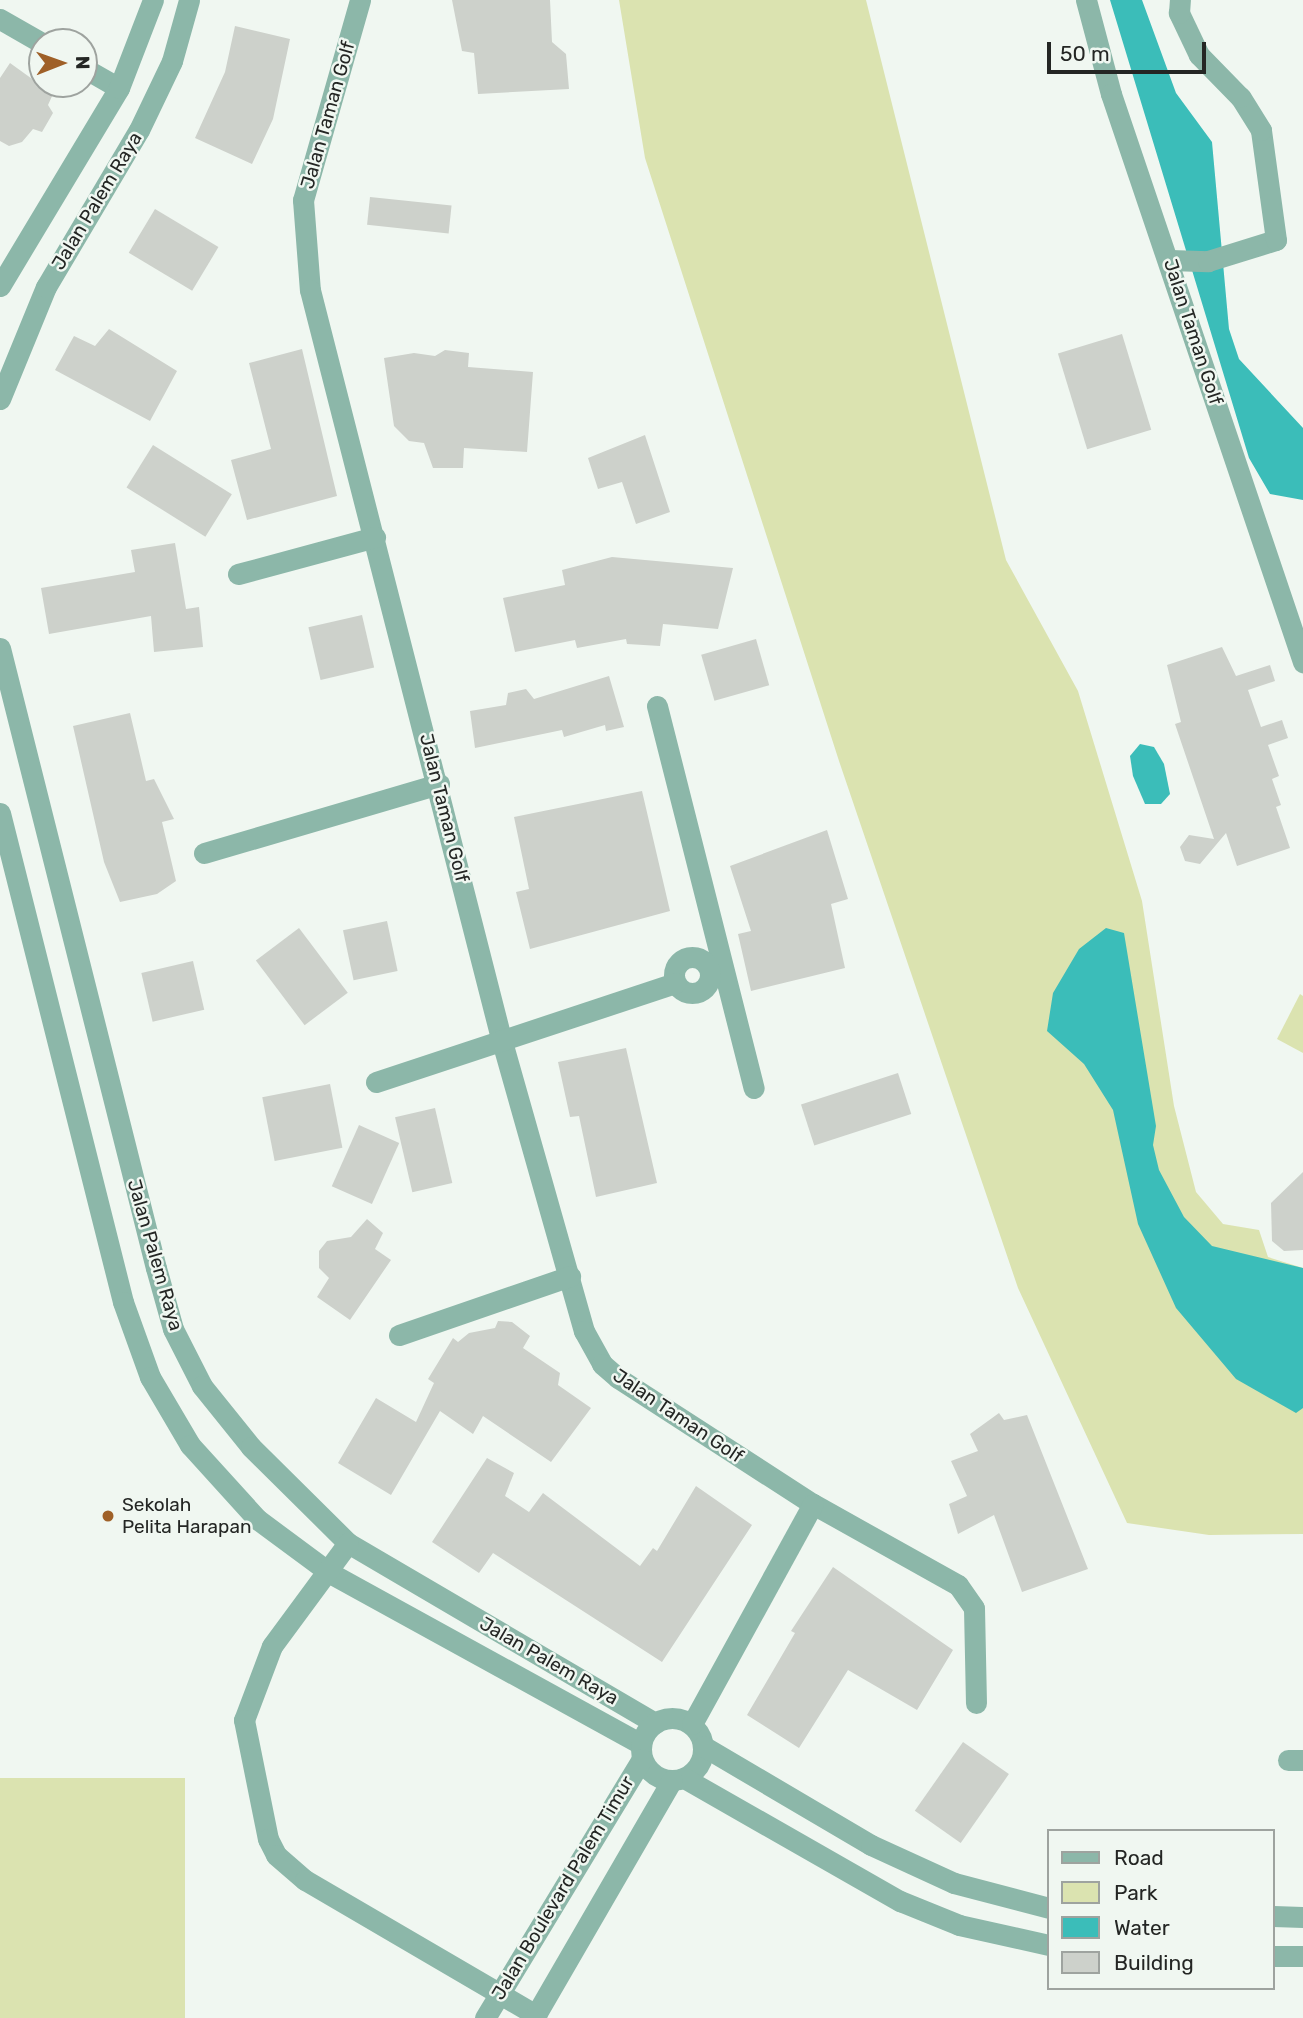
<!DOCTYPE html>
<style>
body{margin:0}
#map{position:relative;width:1303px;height:2018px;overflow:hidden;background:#f0f7f1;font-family:Rubik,sans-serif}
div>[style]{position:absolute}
.green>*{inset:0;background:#dbe3b0;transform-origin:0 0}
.water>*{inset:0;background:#3bbdb9}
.building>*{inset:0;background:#cdd1cb;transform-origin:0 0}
.minor>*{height:21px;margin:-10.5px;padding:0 10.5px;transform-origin:10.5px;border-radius:10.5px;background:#8cb7a9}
.minor>.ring{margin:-10.5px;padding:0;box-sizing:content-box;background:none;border:21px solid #8cb7a9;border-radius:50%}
.dots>*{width:19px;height:19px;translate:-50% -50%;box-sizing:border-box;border:4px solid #f0f7f1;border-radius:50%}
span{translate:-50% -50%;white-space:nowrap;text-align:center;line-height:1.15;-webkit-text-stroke:5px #f0f7f1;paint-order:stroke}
.street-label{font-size:19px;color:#242624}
.poi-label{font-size:19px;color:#242624}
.left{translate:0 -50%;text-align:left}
.legend{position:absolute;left:1047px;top:1829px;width:228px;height:161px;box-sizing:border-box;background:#f0f7f1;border:2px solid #9ea39f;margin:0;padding:9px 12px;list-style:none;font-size:21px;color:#242624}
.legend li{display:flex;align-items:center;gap:14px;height:35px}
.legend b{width:35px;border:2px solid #9ea39f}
.north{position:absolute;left:28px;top:28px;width:70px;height:70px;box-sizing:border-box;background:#f0f7f1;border:2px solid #9ea39f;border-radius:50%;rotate:89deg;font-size:19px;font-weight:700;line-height:28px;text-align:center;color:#242624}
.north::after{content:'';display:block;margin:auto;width:24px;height:32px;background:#9f6028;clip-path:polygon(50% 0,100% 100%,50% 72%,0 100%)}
.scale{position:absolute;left:1047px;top:42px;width:159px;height:32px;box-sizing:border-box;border:4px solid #242624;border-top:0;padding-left:9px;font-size:21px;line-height:24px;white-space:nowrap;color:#242624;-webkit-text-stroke:5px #f0f7f1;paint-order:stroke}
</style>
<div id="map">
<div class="green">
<i style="clip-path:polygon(619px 0,866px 0,1006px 560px,1078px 691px,1142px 901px,1174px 1106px,1196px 1192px,1223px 1224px,1259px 1230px,1268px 1257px,1303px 1268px,1303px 1534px,1209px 1535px,1127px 1523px,1018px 1288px,839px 761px,645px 158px)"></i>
<i style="clip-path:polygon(1300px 994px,1303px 996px,1303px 1053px,1277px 1039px)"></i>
<i style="left:0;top:1778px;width:185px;height:240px"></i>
</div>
<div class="water">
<i style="clip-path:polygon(1110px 0,1142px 0,1176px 93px,1212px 142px,1229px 329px,1239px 359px,1303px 428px,1303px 500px,1270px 494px,1249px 458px)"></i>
<i style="clip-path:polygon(1140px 744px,1154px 747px,1164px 764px,1170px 794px,1161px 804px,1145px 804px,1133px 776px,1130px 756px)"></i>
<i style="clip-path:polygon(1106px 928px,1124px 933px,1156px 1126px,1153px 1145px,1159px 1170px,1184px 1217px,1212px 1246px,1303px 1268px,1303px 1408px,1296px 1413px,1236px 1379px,1176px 1308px,1138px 1224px,1113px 1110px,1084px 1064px,1047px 1031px,1053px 993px,1079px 949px)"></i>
</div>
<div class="building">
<i style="clip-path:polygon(452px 0,550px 0,552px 42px,566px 54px,569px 89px,478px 94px,474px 53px,462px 51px)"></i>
<i style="clip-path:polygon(235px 26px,290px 39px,273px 119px,252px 164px,195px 138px,225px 72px)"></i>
<i style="clip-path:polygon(10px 63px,53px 94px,48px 105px,53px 113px,42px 132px,33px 129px,22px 142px,9px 146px,0 141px,0 78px)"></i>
<i style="left:370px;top:197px;width:82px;height:28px;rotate:6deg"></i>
<i style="left:155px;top:209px;width:74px;height:51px;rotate:31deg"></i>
<i style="clip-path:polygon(109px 329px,177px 371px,150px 421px,55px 370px,74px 336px,95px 346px)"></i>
<i style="left:1122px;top:334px;width:100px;height:67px;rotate:73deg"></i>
<i style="clip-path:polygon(302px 349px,337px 496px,247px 520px,231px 460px,271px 449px,249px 363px)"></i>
<i style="clip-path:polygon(445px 350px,469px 353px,468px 367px,533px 372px,527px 452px,464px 448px,463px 468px,433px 468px,424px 443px,409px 441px,394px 426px,384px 358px,414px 353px,435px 356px)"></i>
<i style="clip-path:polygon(645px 435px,670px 512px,636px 524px,622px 482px,598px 489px,588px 458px)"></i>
<i style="left:153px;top:445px;width:93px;height:50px;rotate:32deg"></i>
<i style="clip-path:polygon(175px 543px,186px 609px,199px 607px,203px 647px,154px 652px,151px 616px,49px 634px,41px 588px,135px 572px,131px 550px)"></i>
<i style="clip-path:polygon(612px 557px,733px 568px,718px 629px,663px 624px,660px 646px,627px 644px,626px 639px,577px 648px,575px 640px,515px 652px,503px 598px,565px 585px,562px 570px)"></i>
<i style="left:362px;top:615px;width:54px;height:55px;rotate:77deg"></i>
<i style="left:756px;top:639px;width:48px;height:57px;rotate:74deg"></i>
<i style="clip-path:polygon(1222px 647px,1236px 676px,1270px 665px,1275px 681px,1248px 690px,1261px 727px,1282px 720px,1288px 738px,1268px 745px,1279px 776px,1272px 779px,1281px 805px,1276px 807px,1290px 848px,1237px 866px,1226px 833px,1200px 864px,1185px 861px,1180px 847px,1189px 835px,1214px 839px,1175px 724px,1181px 722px,1167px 665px)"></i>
<i style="clip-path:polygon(609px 676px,624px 727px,606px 731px,605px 725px,564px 737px,562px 730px,475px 748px,470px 711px,506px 705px,508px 693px,526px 689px,534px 699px)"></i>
<i style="clip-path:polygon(130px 713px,146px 781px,154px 779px,174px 819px,162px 822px,176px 881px,157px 894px,120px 902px,104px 862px,73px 726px)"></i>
<i style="clip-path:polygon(642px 791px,670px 911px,530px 949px,516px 892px,529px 889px,514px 817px)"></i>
<i style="clip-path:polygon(827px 830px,848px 899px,831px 904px,845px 968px,751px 991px,738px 934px,751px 931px,730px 866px)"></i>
<i style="left:387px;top:921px;width:51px;height:45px;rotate:78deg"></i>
<i style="left:299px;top:928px;width:81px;height:54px;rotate:53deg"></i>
<i style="left:193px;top:961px;width:50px;height:53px;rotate:77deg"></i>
<i style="clip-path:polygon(626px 1048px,657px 1183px,596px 1197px,579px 1116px,570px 1117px,558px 1062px)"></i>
<i style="left:898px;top:1073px;width:43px;height:102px;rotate:72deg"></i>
<i style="left:330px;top:1084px;width:65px;height:69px;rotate:79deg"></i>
<i style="left:435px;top:1108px;width:77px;height:41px;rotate:77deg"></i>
<i style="left:359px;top:1125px;width:44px;height:67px;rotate:24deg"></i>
<i style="clip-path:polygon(1303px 1172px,1303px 1250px,1284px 1251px,1272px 1241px,1271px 1203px)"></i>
<i style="clip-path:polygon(367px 1219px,383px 1233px,375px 1249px,391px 1260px,350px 1320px,317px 1297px,329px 1278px,319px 1268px,319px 1251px,327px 1241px,351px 1237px)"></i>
<i style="clip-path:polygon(498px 1321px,512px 1322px,530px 1336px,523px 1348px,560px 1373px,558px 1385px,591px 1408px,551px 1462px,483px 1416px,473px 1434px,440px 1411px,391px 1495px,338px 1463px,376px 1398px,416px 1422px,434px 1383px,428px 1379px,453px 1338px,458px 1342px,469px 1333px,495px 1328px)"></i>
<i style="clip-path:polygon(999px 1413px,1004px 1420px,1027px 1415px,1088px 1569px,1022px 1592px,994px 1515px,958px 1534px,949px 1504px,967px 1496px,951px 1461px,978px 1451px,970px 1434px)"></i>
<i style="clip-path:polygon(487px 1458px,514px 1473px,505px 1496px,529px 1512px,543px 1493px,640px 1566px,653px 1548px,657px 1551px,696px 1486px,752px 1525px,662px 1662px,493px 1553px,479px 1573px,432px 1542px)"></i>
<i style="clip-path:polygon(833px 1567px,953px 1650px,917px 1710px,848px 1670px,799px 1748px,747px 1715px,795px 1633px,791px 1631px)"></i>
<i style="left:963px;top:1742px;width:56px;height:84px;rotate:35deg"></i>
</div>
<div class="minor">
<i style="left:360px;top:0;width:208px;rotate:105.9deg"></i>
<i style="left:303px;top:200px;width:90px;rotate:85.6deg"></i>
<i style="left:310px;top:290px;width:772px;rotate:75.68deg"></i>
<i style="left:501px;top:1038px;width:305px;rotate:74.2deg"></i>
<i style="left:584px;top:1331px;width:38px;rotate:61deg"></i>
<i style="left:602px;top:1364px;width:21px;rotate:41deg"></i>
<i style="left:618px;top:1378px;width:232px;rotate:32.9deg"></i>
<i style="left:813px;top:1504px;width:166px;rotate:29.2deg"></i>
<i style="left:958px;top:1585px;width:28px;rotate:55deg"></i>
<i style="left:974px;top:1608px;width:95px;rotate:88.8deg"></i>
<i style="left:1086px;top:0;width:97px;rotate:75.1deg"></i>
<i style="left:1111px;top:94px;width:600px;rotate:71.32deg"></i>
<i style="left:0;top:19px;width:48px;rotate:29.7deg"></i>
<i style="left:84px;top:68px;width:40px;rotate:29.7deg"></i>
<i style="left:1170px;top:260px;width:38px;rotate:2deg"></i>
<i style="left:1208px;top:261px;width:71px;rotate:-17.2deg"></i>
<i style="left:1276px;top:240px;width:111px;rotate:-97.8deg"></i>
<i style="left:1261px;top:130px;width:39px;rotate:-122deg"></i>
<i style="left:1240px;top:97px;width:59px;rotate:-134.3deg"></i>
<i style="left:1199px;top:55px;width:47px;rotate:-115.5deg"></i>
<i style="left:1179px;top:13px;width:13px;rotate:-86deg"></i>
<i style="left:0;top:286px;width:231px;rotate:-59deg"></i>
<i style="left:119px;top:88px;width:94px;rotate:-68.9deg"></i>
<i style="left:0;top:399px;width:121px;rotate:-67.7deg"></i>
<i style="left:46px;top:287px;width:182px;rotate:-59.4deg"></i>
<i style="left:139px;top:130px;width:76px;rotate:-64.4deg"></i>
<i style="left:172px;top:61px;width:63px;rotate:-74.4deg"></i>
<i style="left:238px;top:574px;width:142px;rotate:-15.1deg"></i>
<i style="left:0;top:648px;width:639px;rotate:75.88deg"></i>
<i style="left:156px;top:1268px;width:63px;rotate:74.4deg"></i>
<i style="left:173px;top:1329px;width:64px;rotate:63deg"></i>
<i style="left:202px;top:1386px;width:78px;rotate:51.2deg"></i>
<i style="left:251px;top:1447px;width:136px;rotate:44.7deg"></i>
<i style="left:348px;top:1543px;width:356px;rotate:30.4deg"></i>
<i style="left:657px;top:706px;width:394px;rotate:75.8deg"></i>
<i style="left:0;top:813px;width:504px;rotate:75.88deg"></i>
<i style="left:123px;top:1302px;width:80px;rotate:70.2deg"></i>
<i style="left:150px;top:1377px;width:79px;rotate:59.5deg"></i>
<i style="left:190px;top:1445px;width:100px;rotate:47.8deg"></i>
<i style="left:257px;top:1519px;width:91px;rotate:36.5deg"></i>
<i style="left:330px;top:1573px;width:355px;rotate:28.8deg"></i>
<i style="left:204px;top:853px;width:245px;rotate:-16.4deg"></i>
<i class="ring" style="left:674px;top:957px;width:15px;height:15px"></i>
<i style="left:376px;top:1082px;width:315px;rotate:-18.3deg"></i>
<i style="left:399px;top:1335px;width:181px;rotate:-19deg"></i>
<i style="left:348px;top:1543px;width:128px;rotate:126.4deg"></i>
<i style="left:272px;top:1646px;width:79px;rotate:110.7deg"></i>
<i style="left:244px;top:1720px;width:121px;rotate:78.6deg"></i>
<i style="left:268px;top:1839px;width:18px;rotate:63deg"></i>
<i style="left:276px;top:1855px;width:38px;rotate:41deg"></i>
<i style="left:305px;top:1880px;width:268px;rotate:30.3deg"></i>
<i class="ring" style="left:641px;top:1718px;width:41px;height:41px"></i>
<i style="left:692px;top:1724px;width:251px;rotate:-61.2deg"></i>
<i style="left:703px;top:1746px;width:195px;rotate:30.5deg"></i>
<i style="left:871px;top:1845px;width:91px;rotate:24.6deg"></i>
<i style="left:954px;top:1883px;width:98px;rotate:14.7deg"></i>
<i style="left:1288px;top:1760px;width:15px"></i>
<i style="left:684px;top:1778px;width:249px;rotate:29.7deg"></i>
<i style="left:900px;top:1901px;width:64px;rotate:22.1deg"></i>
<i style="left:959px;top:1925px;width:92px;rotate:12.5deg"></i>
<i style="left:1273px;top:1916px;width:30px;rotate:2deg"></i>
<i style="left:1273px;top:1956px;width:30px"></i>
<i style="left:485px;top:2018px;width:303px;rotate:-58.8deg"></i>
<i style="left:534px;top:2018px;width:275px;rotate:-59.9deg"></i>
</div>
<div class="dots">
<i style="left:108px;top:1516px;background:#9f6028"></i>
</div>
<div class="street-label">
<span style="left:328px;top:115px;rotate:-74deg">Jalan Taman Golf</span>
<span style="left:97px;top:201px;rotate:-59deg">Jalan Palem Raya</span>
<span style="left:1193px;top:332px;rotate:72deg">Jalan Taman Golf</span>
<span style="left:444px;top:808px;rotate:76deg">Jalan Taman Golf</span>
<span style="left:155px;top:1255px;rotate:74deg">Jalan Palem Raya</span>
<span style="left:678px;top:1416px;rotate:34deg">Jalan Taman Golf</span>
<span style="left:549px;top:1661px;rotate:30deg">Jalan Palem Raya</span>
<span style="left:563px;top:1888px;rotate:-59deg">Jalan Boulevard Palem Timur</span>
</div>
<div class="poi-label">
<span class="left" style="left:122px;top:1516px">Sekolah<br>Pelita Harapan</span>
</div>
<ul class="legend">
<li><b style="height:9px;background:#8cb7a9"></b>Road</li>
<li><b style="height:19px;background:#dbe3b0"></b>Park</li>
<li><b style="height:19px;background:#3bbdb9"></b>Water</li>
<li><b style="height:19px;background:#cdd1cb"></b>Building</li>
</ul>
<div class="north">N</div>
<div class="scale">50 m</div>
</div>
